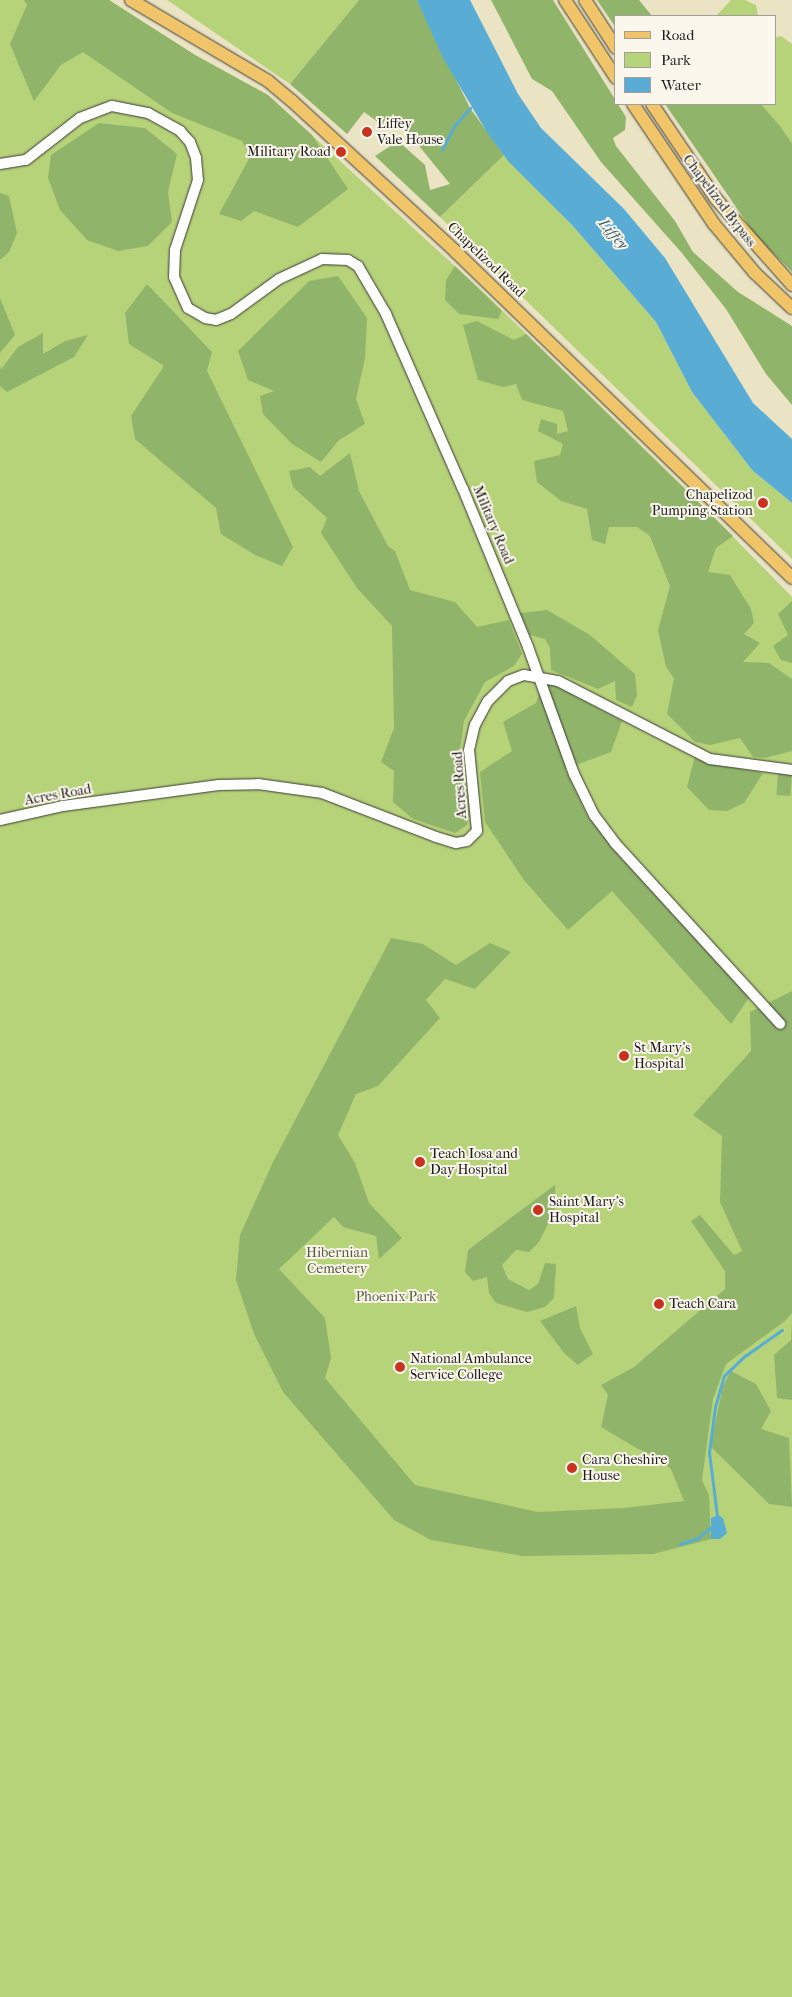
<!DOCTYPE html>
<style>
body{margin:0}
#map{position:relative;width:792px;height:1997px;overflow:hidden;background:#ebe4c4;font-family:"IM FELL French Canon",serif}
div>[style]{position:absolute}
.green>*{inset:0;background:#b6d37a}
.forest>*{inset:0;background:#90b56a;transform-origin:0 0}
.water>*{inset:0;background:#59add5}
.stream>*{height:2.5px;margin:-1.25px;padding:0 1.25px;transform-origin:1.25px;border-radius:1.25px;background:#59add5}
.roads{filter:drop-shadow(0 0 1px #3b3a35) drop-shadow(0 0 1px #3b3a35)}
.minor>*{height:10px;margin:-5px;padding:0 5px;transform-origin:5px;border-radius:5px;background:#fff}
.major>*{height:12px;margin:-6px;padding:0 6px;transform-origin:6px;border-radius:6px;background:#f0c469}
.dots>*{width:14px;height:14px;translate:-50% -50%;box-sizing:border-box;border:2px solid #fbf7ec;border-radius:50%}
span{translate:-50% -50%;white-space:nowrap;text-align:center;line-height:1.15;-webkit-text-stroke:4px #fbf7ec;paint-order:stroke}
.poi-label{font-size:14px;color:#1c1c1c}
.left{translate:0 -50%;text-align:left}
.right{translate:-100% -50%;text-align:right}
.street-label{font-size:14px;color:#1c1c1c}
.park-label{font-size:14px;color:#525c3d}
.water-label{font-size:15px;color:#375d6f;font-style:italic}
.legend{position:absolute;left:614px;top:15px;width:162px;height:90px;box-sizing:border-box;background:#fbf7ec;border:1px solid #a29f99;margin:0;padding:6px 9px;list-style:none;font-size:15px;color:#1c1c1c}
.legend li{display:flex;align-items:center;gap:10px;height:25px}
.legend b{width:25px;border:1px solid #a29f99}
</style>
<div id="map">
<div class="green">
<i style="clip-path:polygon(0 0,109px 0,195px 55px,268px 95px,481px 290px,700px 503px,792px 597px,792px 1997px,0 1997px)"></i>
<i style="clip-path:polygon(167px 0,359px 0,290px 84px)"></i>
<i style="clip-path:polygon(731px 0,745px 0,756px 5px,758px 16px,716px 16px)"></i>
<i style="clip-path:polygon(781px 36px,792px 44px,792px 143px,761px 104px,776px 104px,776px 37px)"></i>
<i style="clip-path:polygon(504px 155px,572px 225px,656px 322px,692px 392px,752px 470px,792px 503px,792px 559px,440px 217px)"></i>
</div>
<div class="forest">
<i style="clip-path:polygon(24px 0,109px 0,195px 55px,268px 95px,312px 135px,348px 189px,298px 227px,254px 211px,241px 221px,219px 214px,250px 157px,242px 141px,172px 113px,83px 52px,61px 65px,34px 101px,10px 44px,27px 5px)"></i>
<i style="clip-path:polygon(359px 0,417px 0,470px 108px,504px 155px,440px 217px,375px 156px,398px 141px,425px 165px,430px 190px,450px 184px,393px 114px,382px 125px,364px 112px,347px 134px,290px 84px)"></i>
<i style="clip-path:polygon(491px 0,553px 0,626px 117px,625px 130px,613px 138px,616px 146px,675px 221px,693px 252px,738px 292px,792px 326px,792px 405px,766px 374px,726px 309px,681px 252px,601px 162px,552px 91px,532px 79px)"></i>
<i style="clip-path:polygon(597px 0,639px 0,652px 16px,616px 16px,616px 28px)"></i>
<i style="clip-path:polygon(665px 104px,761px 104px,779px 125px,792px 143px,792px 272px,756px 236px)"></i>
<i style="clip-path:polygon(99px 123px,145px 128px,177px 154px,168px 192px,172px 222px,148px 246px,118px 251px,87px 240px,60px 210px,48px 178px,51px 155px)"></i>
<i style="clip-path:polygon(0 193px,9px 196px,17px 233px,9px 252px,0 260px)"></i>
<i style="clip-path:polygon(455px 266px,502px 311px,498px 319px,459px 314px,445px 300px,446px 280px)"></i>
<i style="clip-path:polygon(338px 276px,367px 318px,365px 358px,356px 399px,365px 424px,339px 440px,321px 462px,292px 444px,263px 414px,260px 396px,274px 391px,248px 380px,238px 351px,309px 281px)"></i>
<i style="clip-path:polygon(147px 284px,212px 352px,207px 371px,293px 547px,282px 566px,255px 555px,221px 534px,216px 508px,135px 439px,131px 416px,164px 366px,129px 344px,125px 313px)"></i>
<i style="clip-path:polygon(0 298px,15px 335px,0 353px)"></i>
<i style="clip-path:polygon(477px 321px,514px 340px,526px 334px,733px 536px,716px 548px,708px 572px,730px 575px,751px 609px,754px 623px,744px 634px,760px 643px,743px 662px,769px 663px,792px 679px,792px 751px,765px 758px,753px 757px,740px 738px,710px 745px,695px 742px,667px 714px,674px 678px,666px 667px,658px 630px,670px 586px,650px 536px,637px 527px,609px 527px,605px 544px,592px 540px,587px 509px,561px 501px,537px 482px,534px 461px,560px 455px,563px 444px,538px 431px,541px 419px,557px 424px,557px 434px,568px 431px,563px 411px,522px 400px,516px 384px,503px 387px,478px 380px,463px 325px)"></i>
<i style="clip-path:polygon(43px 333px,43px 354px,65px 341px,88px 335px,74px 357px,7px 392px,0 386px,0 366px,1px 369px,18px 347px)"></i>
<i style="clip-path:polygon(350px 453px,359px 491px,388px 546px,395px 551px,410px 590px,455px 602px,477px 627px,509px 620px,522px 654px,514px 666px,485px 682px,464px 721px,460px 750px,470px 813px,467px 825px,455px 833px,413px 819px,393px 802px,394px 771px,381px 762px,394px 728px,392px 626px,357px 588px,321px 533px,327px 518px,293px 487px,289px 471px,310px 467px,320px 476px)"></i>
<i style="clip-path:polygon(792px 601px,792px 663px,781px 660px,773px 646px,788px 635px,778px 614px)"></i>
<i style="clip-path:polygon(547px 610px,590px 635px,635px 674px,637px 695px,632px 707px,616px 700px,615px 681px,598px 689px,551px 670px,550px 648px,545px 639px,530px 635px,520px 613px)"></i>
<i style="clip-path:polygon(544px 680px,622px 721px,611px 752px,565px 769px,587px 815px,620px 857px,750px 996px,731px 1024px,612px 891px,568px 930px,524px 880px,485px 822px,480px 772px,512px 751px,503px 722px,536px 703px)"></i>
<i style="clip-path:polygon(695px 756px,714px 764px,763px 773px,744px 803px,727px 811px,709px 810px,687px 787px)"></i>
<i style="left:778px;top:773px;width:14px;height:22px;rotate:4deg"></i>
<i style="clip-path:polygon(391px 938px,423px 944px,456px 965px,490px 943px,511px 952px,475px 989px,445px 979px,426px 1000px,440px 1018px,378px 1086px,356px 1094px,338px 1135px,355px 1163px,369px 1203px,402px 1238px,379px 1259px,376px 1236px,343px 1227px,334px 1217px,279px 1269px,325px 1318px,331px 1358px,325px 1378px,415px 1485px,538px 1512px,624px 1508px,684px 1501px,671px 1469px,655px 1456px,638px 1449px,601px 1427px,608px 1395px,601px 1385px,634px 1367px,725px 1289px,725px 1271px,691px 1221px,700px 1215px,734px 1255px,742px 1251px,720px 1202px,722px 1136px,693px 1115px,751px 1051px,750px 1012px,792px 991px,792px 1313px,785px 1321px,726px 1364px,713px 1399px,702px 1480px,709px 1495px,711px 1539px,653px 1554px,523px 1556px,431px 1540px,394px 1520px,283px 1392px,254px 1334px,236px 1280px,240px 1235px,273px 1162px)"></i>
<i style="clip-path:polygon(555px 1185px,555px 1210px,539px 1242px,529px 1252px,516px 1250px,502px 1265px,508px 1279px,529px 1290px,538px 1284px,545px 1263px,556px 1264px,554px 1298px,545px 1307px,527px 1312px,496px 1303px,489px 1293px,487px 1277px,473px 1281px,465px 1272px,468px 1250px)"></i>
<i style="clip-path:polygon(576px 1306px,580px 1328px,593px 1354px,578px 1365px,564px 1353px,540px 1321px)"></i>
<i style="clip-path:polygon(792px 1319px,792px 1400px,777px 1398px,774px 1355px,791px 1340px)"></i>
<i style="clip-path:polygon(731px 1371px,756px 1384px,771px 1411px,761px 1429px,789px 1438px,792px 1507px,769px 1504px,710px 1446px,723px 1386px)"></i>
</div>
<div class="water">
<i style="clip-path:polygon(417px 0,470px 0,518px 94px,541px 128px,624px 209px,665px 258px,753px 403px,792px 439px,792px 503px,752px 470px,692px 392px,656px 322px,572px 225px,509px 162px,488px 134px,443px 58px)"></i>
<i style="clip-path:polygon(718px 1515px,723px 1518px,727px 1533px,720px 1539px,711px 1539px,711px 1518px)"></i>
</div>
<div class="stream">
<i style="left:442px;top:150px;width:27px;rotate:-63deg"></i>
<i style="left:454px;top:126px;width:24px;rotate:-48deg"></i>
<i style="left:717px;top:1516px;width:64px;rotate:-97.2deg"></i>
<i style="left:709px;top:1453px;width:46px;rotate:-82.6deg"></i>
<i style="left:715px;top:1407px;width:32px;rotate:-74deg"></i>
<i style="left:724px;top:1376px;width:29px;rotate:-44deg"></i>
<i style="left:745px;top:1356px;width:45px;rotate:-35.1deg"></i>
<i style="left:680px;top:1544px;width:19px;rotate:-18deg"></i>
<i style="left:698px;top:1538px;width:19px;rotate:-39deg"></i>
</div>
<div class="roads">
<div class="minor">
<i style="left:0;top:164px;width:26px;rotate:-9deg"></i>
<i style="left:26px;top:160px;width:68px;rotate:-37.9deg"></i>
<i style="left:80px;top:118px;width:34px;rotate:-21deg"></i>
<i style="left:112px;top:106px;width:37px;rotate:11deg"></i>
<i style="left:148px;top:113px;width:37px;rotate:29deg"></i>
<i style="left:180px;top:131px;width:15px;rotate:48deg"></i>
<i style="left:190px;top:142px;width:17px;rotate:69deg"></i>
<i style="left:196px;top:158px;width:22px;rotate:85deg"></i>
<i style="left:198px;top:180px;width:74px;rotate:108.2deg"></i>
<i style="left:175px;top:250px;width:27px;rotate:92deg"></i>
<i style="left:174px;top:277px;width:34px;rotate:66deg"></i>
<i style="left:188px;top:308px;width:20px;rotate:30deg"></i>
<i style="left:205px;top:318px;width:11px;rotate:10deg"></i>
<i style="left:216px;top:320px;width:16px;rotate:-22deg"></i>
<i style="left:231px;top:314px;width:59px;rotate:-36.1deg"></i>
<i style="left:279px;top:279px;width:47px;rotate:-24.9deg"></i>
<i style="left:322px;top:259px;width:26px;rotate:2deg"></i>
<i style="left:348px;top:260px;width:12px;rotate:31deg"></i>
<i style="left:358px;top:266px;width:56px;rotate:59.7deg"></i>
<i style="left:386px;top:314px;width:191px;rotate:66.3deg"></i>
<i style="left:463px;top:489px;width:171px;rotate:67.6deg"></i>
<i style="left:528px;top:647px;width:135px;rotate:70.1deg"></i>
<i style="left:574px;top:774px;width:46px;rotate:64deg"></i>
<i style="left:594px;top:815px;width:35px;rotate:53deg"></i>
<i style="left:615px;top:843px;width:245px;rotate:47.6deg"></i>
<i style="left:0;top:820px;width:65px;rotate:-12.5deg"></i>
<i style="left:63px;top:806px;width:157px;rotate:-7.7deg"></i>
<i style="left:219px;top:785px;width:39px;rotate:-1deg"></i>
<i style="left:258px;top:784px;width:65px;rotate:8deg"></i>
<i style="left:322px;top:793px;width:122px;rotate:21.1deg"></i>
<i style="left:436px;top:837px;width:21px;rotate:17deg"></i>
<i style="left:456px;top:843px;width:11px;rotate:-10deg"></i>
<i style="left:467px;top:841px;width:14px;rotate:-45deg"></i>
<i style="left:477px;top:831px;width:81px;rotate:-95.6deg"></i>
<i style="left:469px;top:750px;width:26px;rotate:-77deg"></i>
<i style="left:475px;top:725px;width:27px;rotate:-62deg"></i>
<i style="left:488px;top:701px;width:28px;rotate:-45deg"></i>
<i style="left:508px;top:681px;width:17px;rotate:-21deg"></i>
<i style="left:524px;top:675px;width:35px;rotate:10deg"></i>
<i style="left:558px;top:681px;width:171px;rotate:27.2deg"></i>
<i style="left:710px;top:759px;width:83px;rotate:7.6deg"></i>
</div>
<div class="major">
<i style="left:131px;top:0;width:159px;rotate:30.6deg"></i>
<i style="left:268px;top:81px;width:31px;rotate:40deg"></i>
<i style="left:292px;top:101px;width:223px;rotate:42.6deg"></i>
<i style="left:456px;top:252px;width:468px;rotate:44.1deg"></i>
<i style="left:565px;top:0;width:93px;rotate:56.8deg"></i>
<i style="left:585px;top:0;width:57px;rotate:57.1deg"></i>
<i style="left:633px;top:104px;width:145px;rotate:56deg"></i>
<i style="left:714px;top:224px;width:64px;rotate:50.1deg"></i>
<i style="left:755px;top:273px;width:51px;rotate:43.4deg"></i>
<i style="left:652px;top:104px;width:115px;rotate:56deg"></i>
<i style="left:716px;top:199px;width:115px;rotate:48.5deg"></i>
</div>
</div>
<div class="dots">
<i style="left:367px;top:132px;background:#c8321e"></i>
<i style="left:341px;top:152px;background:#c8321e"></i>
<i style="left:763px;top:503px;background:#c8321e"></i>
<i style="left:624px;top:1056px;background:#c8321e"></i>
<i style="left:420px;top:1162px;background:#c8321e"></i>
<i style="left:538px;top:1210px;background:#c8321e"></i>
<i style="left:659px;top:1304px;background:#c8321e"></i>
<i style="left:400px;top:1367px;background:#c8321e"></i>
<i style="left:572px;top:1468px;background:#c8321e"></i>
</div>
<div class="poi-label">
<span class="left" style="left:377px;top:132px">Liffey<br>Vale House</span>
<span class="right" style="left:331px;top:152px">Military Road</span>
<span class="right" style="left:753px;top:503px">Chapelizod<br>Pumping Station</span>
<span class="left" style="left:634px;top:1056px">St Mary's<br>Hospital</span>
<span class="left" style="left:430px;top:1162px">Teach Iosa and<br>Day Hospital</span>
<span class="left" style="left:549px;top:1210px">Saint Mary's<br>Hospital</span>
<span class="left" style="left:669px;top:1304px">Teach Cara</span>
<span class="left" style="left:410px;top:1367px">National Ambulance<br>Service College</span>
<span class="left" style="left:582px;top:1468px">Cara Cheshire<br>House</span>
</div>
<div class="street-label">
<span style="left:719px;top:201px;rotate:53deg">Chapelizod Bypass</span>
<span style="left:486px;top:260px;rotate:44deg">Chapelizod Road</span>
<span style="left:493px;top:525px;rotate:67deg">Military Road</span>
<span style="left:460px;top:785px;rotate:-94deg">Acres Road</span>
<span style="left:58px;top:795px;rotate:-10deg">Acres Road</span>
</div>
<div class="park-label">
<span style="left:337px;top:1261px">Hibernian<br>Cemetery</span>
<span style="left:396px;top:1297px">Phoenix Park</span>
</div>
<div class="water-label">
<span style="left:613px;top:234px;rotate:49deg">Liffey</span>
</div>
<ul class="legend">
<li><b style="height:6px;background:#f0c469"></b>Road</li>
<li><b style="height:14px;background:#b6d37a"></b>Park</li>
<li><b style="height:14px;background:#59add5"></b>Water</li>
</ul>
</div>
